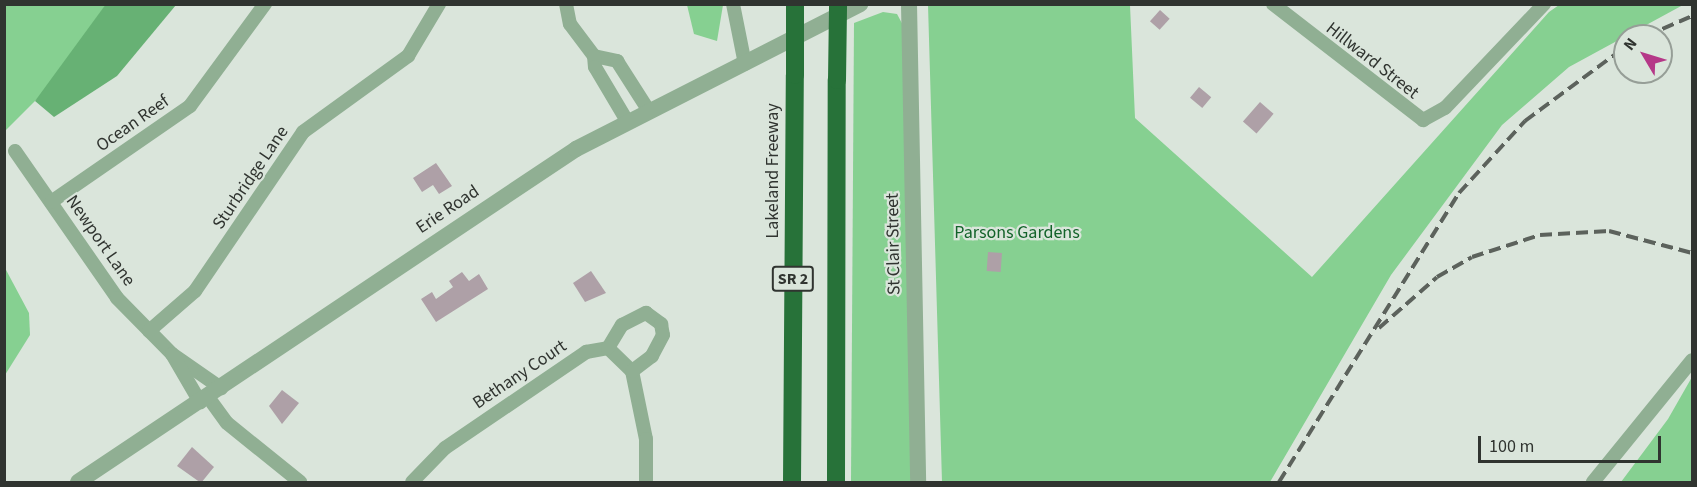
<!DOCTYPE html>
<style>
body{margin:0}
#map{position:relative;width:1697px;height:487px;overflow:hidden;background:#dae5db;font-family:"Source Sans 3",sans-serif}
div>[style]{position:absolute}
.green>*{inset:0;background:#86d091}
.water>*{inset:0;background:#67b174}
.building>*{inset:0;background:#aea0a7;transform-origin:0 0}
.minor>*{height:14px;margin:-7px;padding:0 7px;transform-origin:7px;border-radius:7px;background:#90af93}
.tertiary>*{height:16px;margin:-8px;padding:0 8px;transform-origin:8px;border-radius:8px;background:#90af93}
.motorway>*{height:18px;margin:-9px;padding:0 9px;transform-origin:9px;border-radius:9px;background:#277239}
.rail>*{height:4px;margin-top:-2px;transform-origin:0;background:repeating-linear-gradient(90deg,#5c625c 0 12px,transparent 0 18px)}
.motorway-bridge>*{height:18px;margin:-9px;padding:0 9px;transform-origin:9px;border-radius:9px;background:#277239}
span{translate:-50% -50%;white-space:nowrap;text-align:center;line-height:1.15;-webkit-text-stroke:4.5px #dae5db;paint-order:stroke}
.shield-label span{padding:2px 4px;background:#dae5db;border:2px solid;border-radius:4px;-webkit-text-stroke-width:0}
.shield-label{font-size:16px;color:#303430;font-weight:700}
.street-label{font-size:18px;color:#303430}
.park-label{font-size:18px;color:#13632a}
.frame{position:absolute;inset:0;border:6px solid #303430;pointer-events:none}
.north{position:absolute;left:1613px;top:24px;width:60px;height:60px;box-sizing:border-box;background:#dae5db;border:2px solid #969e97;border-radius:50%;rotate:308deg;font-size:16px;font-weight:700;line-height:24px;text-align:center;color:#303430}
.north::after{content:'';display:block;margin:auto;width:21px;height:27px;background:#b53888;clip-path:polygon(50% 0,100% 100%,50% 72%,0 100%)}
.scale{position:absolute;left:1478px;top:436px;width:183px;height:27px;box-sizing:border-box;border:3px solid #303430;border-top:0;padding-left:8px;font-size:18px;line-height:21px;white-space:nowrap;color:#303430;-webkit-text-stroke:4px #dae5db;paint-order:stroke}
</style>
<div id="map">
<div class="green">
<i style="clip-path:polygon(5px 5px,106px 5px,43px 93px,5px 131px)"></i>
<i style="clip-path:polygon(687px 5px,723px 5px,717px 41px,694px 34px)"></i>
<i style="clip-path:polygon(928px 5px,1130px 5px,1135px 118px,1312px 277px,1549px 12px,1559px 5px,1683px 5px,1569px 67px,1502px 125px,1391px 275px,1270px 482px,942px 482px)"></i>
<i style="clip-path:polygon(883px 12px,897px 14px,905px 29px,911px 482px,851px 482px,854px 23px)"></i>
<i style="clip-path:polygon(5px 268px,29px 313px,30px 335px,5px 375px)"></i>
<i style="clip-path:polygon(1692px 377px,1692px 482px,1621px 482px,1668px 419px)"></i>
</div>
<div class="water">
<i style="clip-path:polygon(106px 4px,176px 5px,117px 76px,54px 117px,35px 101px)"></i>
</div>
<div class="building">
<i style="left:1160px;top:10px;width:13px;height:15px;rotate:42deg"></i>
<i style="left:1199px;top:87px;width:16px;height:14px;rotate:40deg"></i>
<i style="left:1260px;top:102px;width:18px;height:26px;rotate:41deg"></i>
<i style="clip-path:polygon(436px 163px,452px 186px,439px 194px,433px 185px,422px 192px,413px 178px)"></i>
<i style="left:988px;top:252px;width:14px;height:19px;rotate:4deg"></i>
<i style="clip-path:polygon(591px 271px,606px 293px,585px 302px,573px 283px)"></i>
<i style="clip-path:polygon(462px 272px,469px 281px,479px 274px,488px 289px,436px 322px,421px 299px,432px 292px,436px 299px,453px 287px,449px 281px)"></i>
<i style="clip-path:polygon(282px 390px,299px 403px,282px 424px,269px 406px)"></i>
<i style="clip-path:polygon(192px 447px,214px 467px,201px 483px,177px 466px)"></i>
</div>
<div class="minor">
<i style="left:566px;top:4px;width:20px;rotate:79deg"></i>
<i style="left:570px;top:24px;width:40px;rotate:53deg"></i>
<i style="left:733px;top:4px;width:61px;rotate:78.7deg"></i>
<i style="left:1273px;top:4px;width:190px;rotate:37.7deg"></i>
<i style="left:1423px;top:120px;width:25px;rotate:-29deg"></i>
<i style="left:1445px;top:108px;width:144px;rotate:-46.4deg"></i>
<i style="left:594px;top:56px;width:24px;rotate:12deg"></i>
<i style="left:617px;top:61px;width:59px;rotate:57.4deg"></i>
<i style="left:594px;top:56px;width:11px;rotate:85deg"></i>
<i style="left:595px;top:67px;width:63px;rotate:59.3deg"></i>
<i style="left:15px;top:151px;width:179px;rotate:55.2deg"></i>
<i style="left:117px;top:298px;width:78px;rotate:45.5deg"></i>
<i style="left:172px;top:354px;width:60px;rotate:34.8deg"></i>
<i style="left:51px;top:202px;width:169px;rotate:-34.6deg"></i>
<i style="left:190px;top:106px;width:127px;rotate:-53.7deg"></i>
<i style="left:149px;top:331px;width:61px;rotate:-41deg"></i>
<i style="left:195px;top:291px;width:192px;rotate:-55.8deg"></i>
<i style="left:303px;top:132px;width:130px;rotate:-35.9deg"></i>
<i style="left:408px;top:56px;width:61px;rotate:-59.2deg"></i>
<i style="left:608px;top:348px;width:33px;rotate:44deg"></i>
<i style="left:632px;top:371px;width:69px;rotate:78.4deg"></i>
<i style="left:646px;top:439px;width:43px;rotate:90deg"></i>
<i style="left:172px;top:354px;width:56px;rotate:59.7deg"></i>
<i style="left:208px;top:397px;width:32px;rotate:54deg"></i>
<i style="left:227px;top:423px;width:94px;rotate:38.9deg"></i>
<i style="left:412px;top:482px;width:47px;rotate:-45.9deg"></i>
<i style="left:445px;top:448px;width:171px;rotate:-34.2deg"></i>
<i style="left:586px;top:352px;width:22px;rotate:-10deg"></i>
<i style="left:608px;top:348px;width:27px;rotate:-59deg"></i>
<i style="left:622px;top:325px;width:27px;rotate:-27deg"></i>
<i style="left:646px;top:313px;width:19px;rotate:36deg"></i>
<i style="left:661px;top:324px;width:11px;rotate:80deg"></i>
<i style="left:663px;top:335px;width:24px;rotate:118deg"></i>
<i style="left:652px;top:356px;width:25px;rotate:143deg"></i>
<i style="left:1593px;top:482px;width:157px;rotate:-50.9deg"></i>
</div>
<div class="tertiary">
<i style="left:909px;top:4px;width:478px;rotate:88.9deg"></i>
<i style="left:78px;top:482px;width:599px;rotate:-33.77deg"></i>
<i style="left:576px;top:149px;width:319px;rotate:-27deg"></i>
</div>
<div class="motorway">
<i style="left:792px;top:482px;width:407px;rotate:-89.6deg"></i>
<i style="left:836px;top:482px;width:402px;rotate:-89.9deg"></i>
</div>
<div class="rail">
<i style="left:1646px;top:36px;width:50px;rotate:-23.5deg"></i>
<i style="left:1379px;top:328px;width:77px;rotate:-41.3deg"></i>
<i style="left:1437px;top:277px;width:40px;rotate:-29.7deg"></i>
<i style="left:1472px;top:257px;width:71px;rotate:-17.9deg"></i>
<i style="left:1540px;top:235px;width:69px;rotate:-3.3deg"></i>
<i style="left:1609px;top:231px;width:86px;rotate:14.8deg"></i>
<i style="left:1279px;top:482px;width:340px;rotate:-58.1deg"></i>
<i style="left:1459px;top:193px;width:98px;rotate:-47.5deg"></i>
<i style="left:1525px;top:121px;width:124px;rotate:-36.5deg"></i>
</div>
<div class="motorway-bridge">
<i style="left:795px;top:75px;width:71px;rotate:-90deg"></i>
<i style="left:837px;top:80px;width:76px;rotate:-89.2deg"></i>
</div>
<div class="shield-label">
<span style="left:793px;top:279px">SR 2</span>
</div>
<div class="street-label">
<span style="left:1372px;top:61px;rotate:38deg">Hillward Street</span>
<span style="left:133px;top:124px;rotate:-35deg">Ocean Reef</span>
<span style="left:773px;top:171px;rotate:-90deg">Lakeland Freeway</span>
<span style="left:251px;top:178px;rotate:-56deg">Sturbridge Lane</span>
<span style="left:448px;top:210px;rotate:-34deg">Erie Road</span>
<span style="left:100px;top:241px;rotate:55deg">Newport Lane</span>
<span style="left:894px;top:244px;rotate:-91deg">St Clair Street</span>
<span style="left:520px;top:375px;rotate:-34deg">Bethany Court</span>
</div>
<div class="park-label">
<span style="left:1017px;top:233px">Parsons Gardens</span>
</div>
<div class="frame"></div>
<div class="north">N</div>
<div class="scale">100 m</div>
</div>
